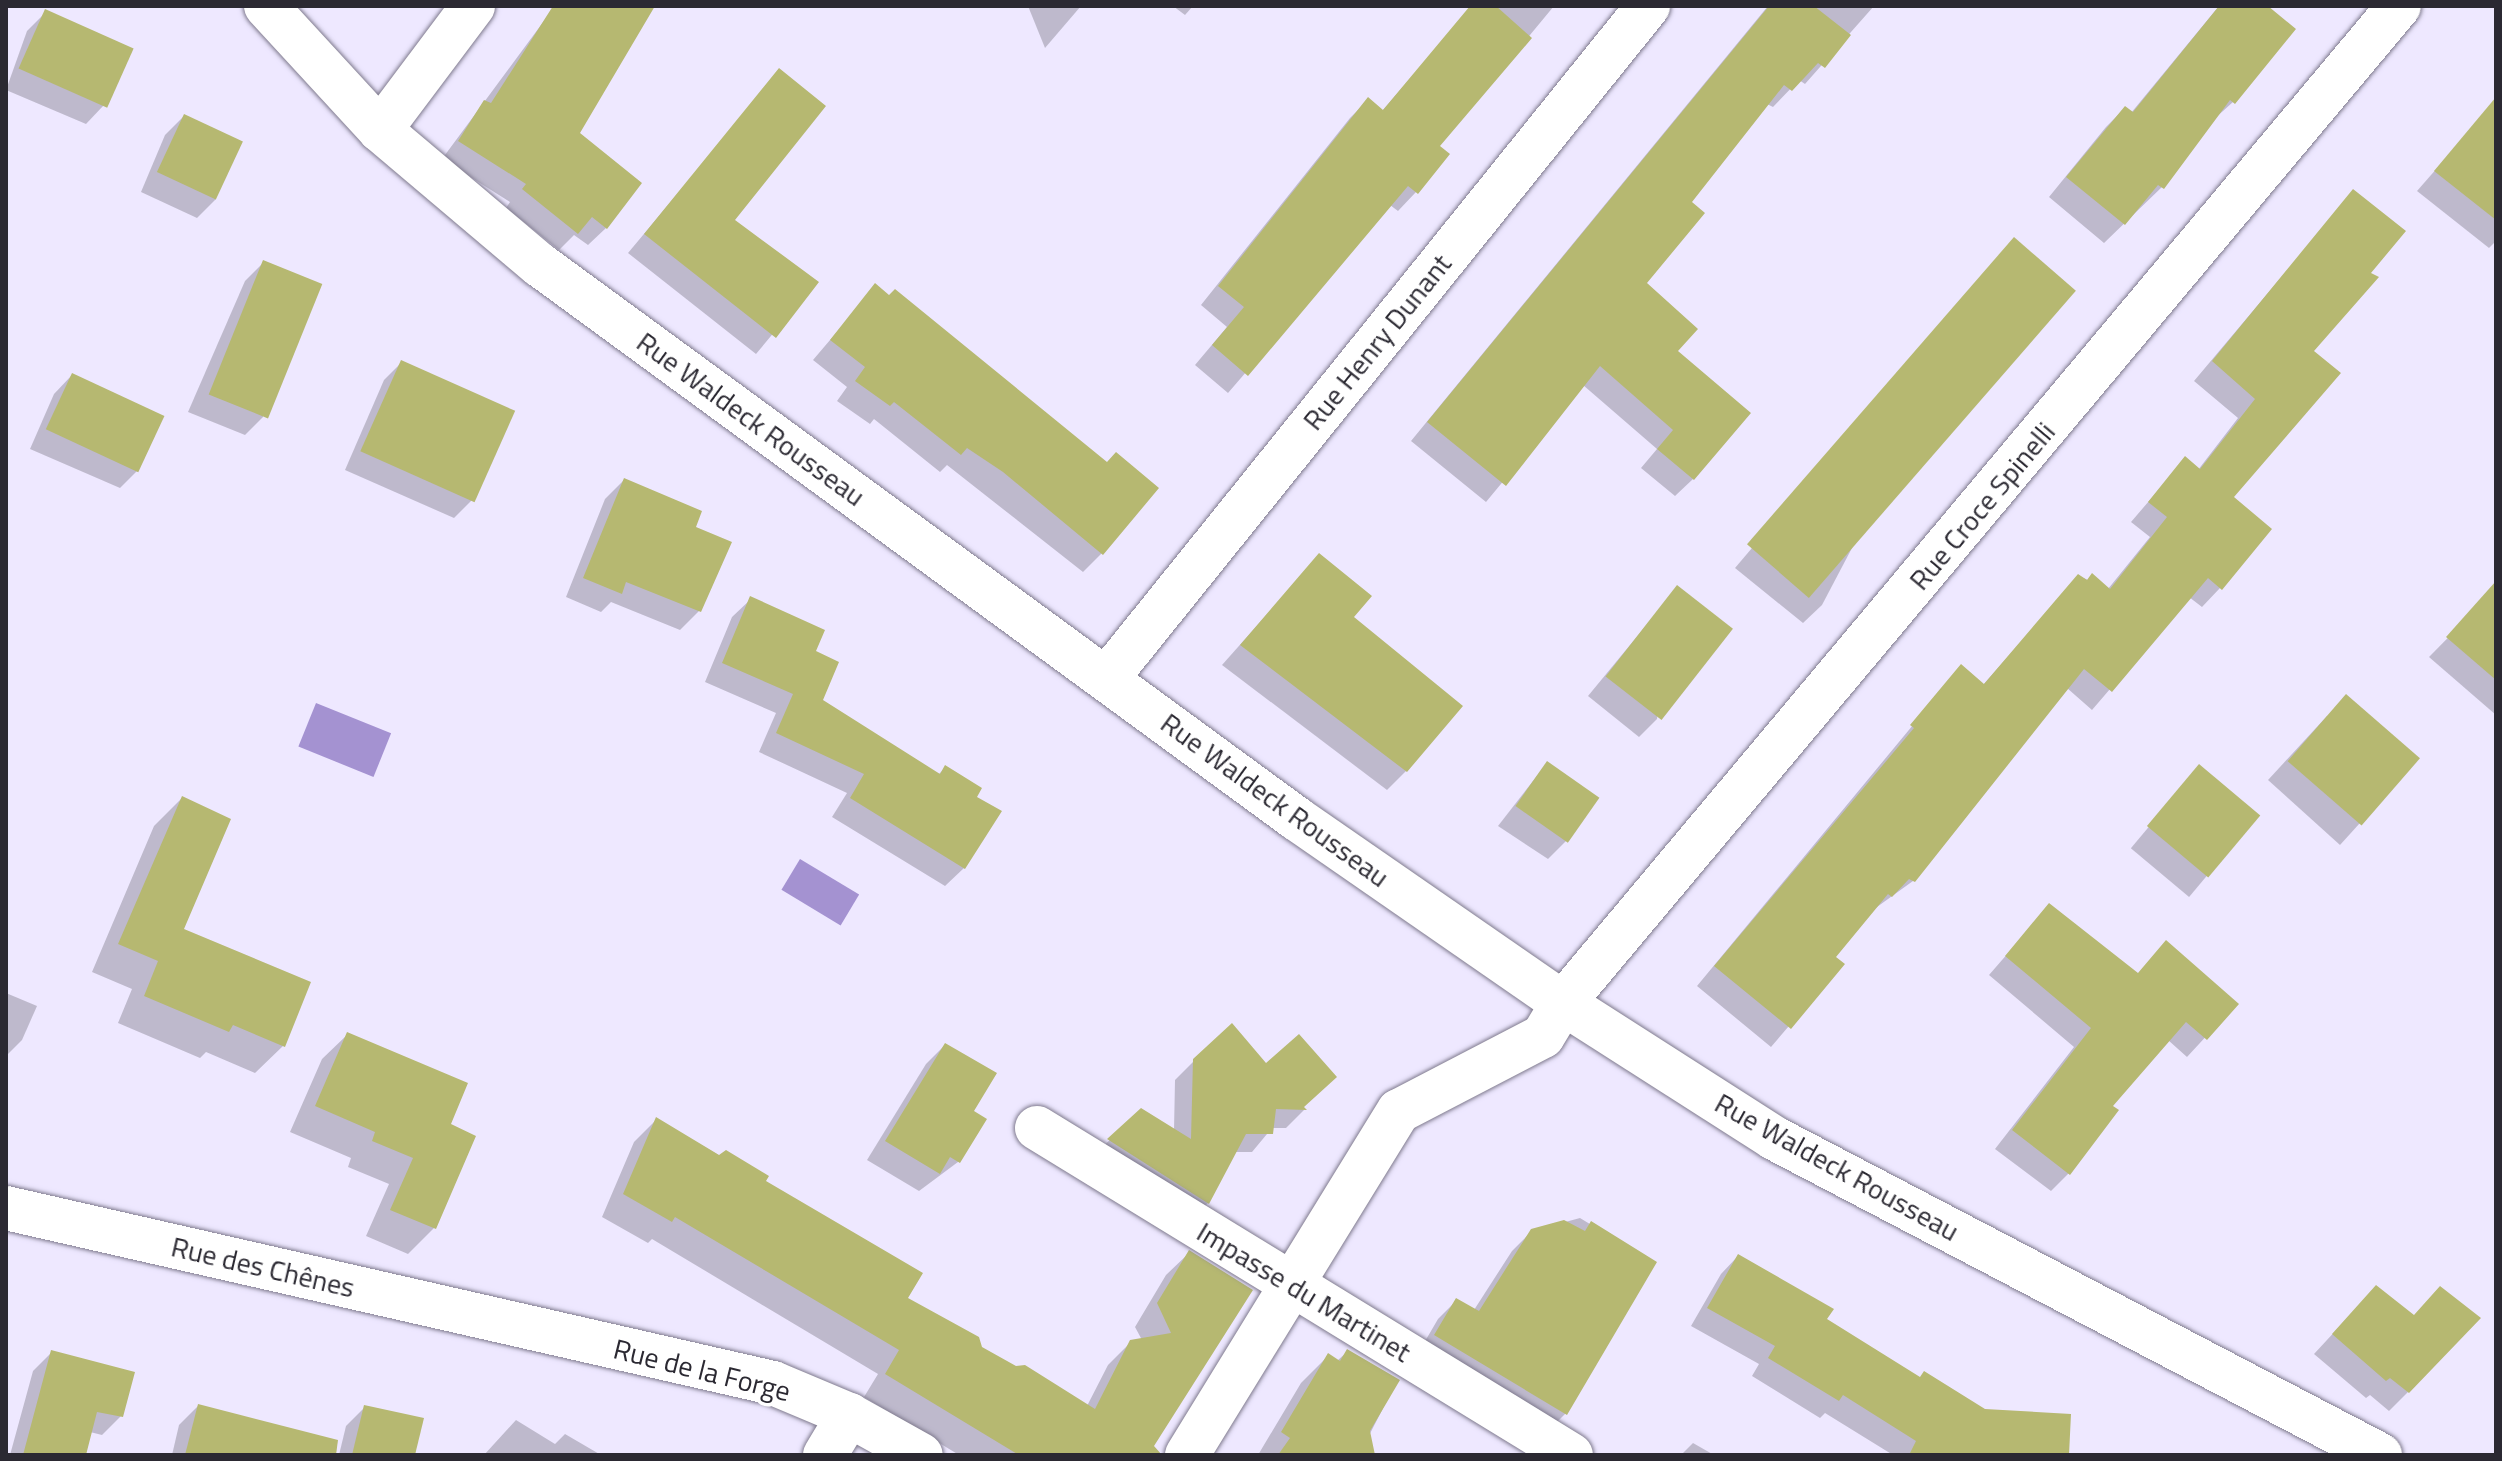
<!DOCTYPE html>
<meta charset="utf-8">
<style>
body{margin:0}
#map{position:relative;width:2502px;height:1461px;overflow:hidden;background:#eee8ff;font-family:"Titillium Web",sans-serif}
div>[style]{position:absolute}
.water>*{inset:0;background:#a492d1;transform-origin:0 0}
.shadow>*{inset:0;background:#0003;transform-origin:0 0}
.building>*{inset:0;background:#b6b871;transform-origin:0 0}
.roads{filter:drop-shadow(0 0 2px #7f7a8e) drop-shadow(0 0 2px #7f7a8e)}
.street>*{height:44px;margin:-22px;padding:0 22px;transform-origin:22px;border-radius:22px;background:#fff}
.secondary>*{height:44px;margin:-22px;padding:0 22px;transform-origin:22px;border-radius:22px;background:#fff}
span{translate:-50% -50%;white-space:nowrap;text-align:center;line-height:1.15;-webkit-text-stroke:7px #fff;paint-order:stroke}
.street-label{font-size:28px;color:#2b2932}
.frame{position:absolute;inset:0;border:8px solid #2b2932;pointer-events:none}
</style>
<div id="map">
<div class="water">
<i style="left:316px;top:703px;width:81px;height:47px;rotate:22deg"></i>
<i style="left:800px;top:859px;width:69px;height:36px;rotate:31deg"></i>
</div>
<div class="shadow">
<i style="clip-path:polygon(555px 6px,607px 6px,578px 134px,606px 228px,588px 245px,574px 235px,559px 250px,506px 208px,510px 202px,442px 159px)"></i>
<i style="clip-path:polygon(1028px 6px,1081px 6px,1045px 48px)"></i>
<i style="clip-path:polygon(1173px 6px,1193px 6px,1185px 15px)"></i>
<i style="clip-path:polygon(1473px 6px,1554px 6px,1438px 146px,1416px 192px,1398px 211px,1390px 205px,1228px 393px,1195px 365px,1227px 327px,1201px 305px,1350px 118px,1368px 100px,1382px 111px)"></i>
<i style="clip-path:polygon(1768px 6px,1874px 6px,1805px 84px,1799px 80px,1773px 107px,1767px 104px,1689px 202px,1644px 284px,1676px 351px,1693px 479px,1675px 496px,1641px 468px,1657px 449px,1583px 385px,1486px 502px,1411px 441px)"></i>
<i style="clip-path:polygon(2219px 6px,2265px 6px,2233px 102px,2213px 120px,2162px 187px,2104px 243px,2049px 197px,2106px 127px,2125px 108px,2131px 113px)"></i>
<i style="clip-path:polygon(46px 12px,130px 50px,104px 105px,86px 124px,6px 90px,27px 31px)"></i>
<i style="clip-path:polygon(780px 71px,732px 220px,816px 282px,756px 354px,628px 253px)"></i>
<i style="clip-path:polygon(2493px 104px,2496px 241px,2489px 248px,2417px 191px)"></i>
<i style="clip-path:polygon(184px 116px,216px 199px,197px 218px,141px 192px,165px 135px)"></i>
<i style="clip-path:polygon(2354px 191px,2368px 274px,2311px 351px,2231px 498px,2220px 588px,2202px 607px,2189px 597px,2092px 710px,2067px 688px,1913px 881px,1870px 912px,1833px 957px,1842px 964px,1771px 1047px,1697px 986px,1961px 667px,1983px 685px,2079px 576px,2108px 589px,2150px 537px,2131px 522px,2185px 459px,2198px 470px,2238px 418px,2194px 381px)"></i>
<i style="clip-path:polygon(2014px 240px,1822px 605px,1803px 623px,1735px 568px)"></i>
<i style="clip-path:polygon(264px 262px,263px 417px,245px 435px,188px 412px,245px 281px)"></i>
<i style="clip-path:polygon(876px 286px,1102px 553px,1083px 572px,947px 465px,940px 472px,874px 419px,870px 424px,837px 401px,847px 387px,813px 360px)"></i>
<i style="clip-path:polygon(401px 363px,472px 500px,454px 518px,345px 470px,384px 380px)"></i>
<i style="clip-path:polygon(72px 375px,139px 469px,120px 488px,30px 449px,54px 394px)"></i>
<i style="clip-path:polygon(624px 480px,694px 528px,699px 611px,680px 630px,611px 602px,601px 612px,566px 597px,605px 499px)"></i>
<i style="clip-path:polygon(1319px 556px,1351px 618px,1406px 771px,1387px 790px,1222px 665px)"></i>
<i style="clip-path:polygon(1677px 588px,1657px 719px,1639px 737px,1588px 696px)"></i>
<i style="clip-path:polygon(2496px 589px,2496px 715px,2429px 657px)"></i>
<i style="clip-path:polygon(751px 599px,814px 652px,820px 701px,938px 775px,946px 767px,975px 798px,964px 868px,945px 886px,832px 817px,847px 793px,759px 752px,776px 713px,705px 682px,732px 617px)"></i>
<i style="clip-path:polygon(2327px 716px,2418px 759px,2340px 845px,2268px 780px)"></i>
<i style="clip-path:polygon(1547px 763px,1567px 840px,1548px 859px,1498px 826px)"></i>
<i style="left:2199px;top:767px;width:76px;height:106px;rotate:40deg"></i>
<i style="clip-path:polygon(182px 798px,182px 930px,283px 1046px,255px 1073px,206px 1052px,200px 1058px,118px 1023px,132px 989px,92px 972px,154px 826px)"></i>
<i style="clip-path:polygon(2049px 906px,2137px 975px,2166px 943px,2236px 1004px,2187px 1057px,2168px 1040px,2110px 1106px,2069px 1173px,2051px 1191px,1995px 1149px,2074px 1047px,1989px 975px)"></i>
<i style="clip-path:polygon(6px 993px,37px 1006px,22px 1040px,6px 1056px)"></i>
<i style="clip-path:polygon(348px 1034px,448px 1125px,434px 1228px,408px 1254px,366px 1236px,389px 1184px,348px 1167px,351px 1158px,290px 1132px,322px 1059px)"></i>
<i style="clip-path:polygon(945px 1045px,972px 1111px,958px 1162px,919px 1191px,867px 1160px,926px 1064px)"></i>
<i style="clip-path:polygon(1195px 1060px,1304px 1110px,1286px 1128px,1272px 1128px,1252px 1152px,1234px 1152px,1208px 1203px,1189px 1222px,1090px 1159px,1141px 1110px,1174px 1130px,1175px 1080px)"></i>
<i style="clip-path:polygon(657px 1119px,763px 1181px,906px 1299px,980px 1348px,1087px 1406px,1108px 1365px,1131px 1342px,1142px 1340px,1135px 1327px,1166px 1275px,1189px 1253px,1147px 1455px,959px 1455px,864px 1397px,878px 1374px,652px 1239px,648px 1243px,602px 1217px,634px 1142px)"></i>
<i style="clip-path:polygon(1580px 1218px,1654px 1263px,1565px 1414px,1546px 1433px,1417px 1355px,1438px 1319px,1457px 1300px,1474px 1310px,1512px 1251px,1532px 1231px)"></i>
<i style="clip-path:polygon(1738px 1256px,1824px 1320px,1919px 1379px,2067px 1455px,1893px 1455px,1825px 1413px,1820px 1418px,1752px 1376px,1759px 1364px,1691px 1326px,1721px 1274px)"></i>
<i style="clip-path:polygon(2376px 1287px,2408px 1392px,2389px 1411px,2370px 1395px,2366px 1398px,2314px 1354px)"></i>
<i style="clip-path:polygon(1348px 1351px,1397px 1381px,1359px 1455px,1258px 1455px,1301px 1383px,1328px 1356px,1337px 1361px)"></i>
<i style="clip-path:polygon(52px 1352px,121px 1416px,102px 1435px,90px 1432px,84px 1455px,10px 1455px,33px 1371px)"></i>
<i style="clip-path:polygon(198px 1406px,333px 1455px,172px 1455px,179px 1425px)"></i>
<i style="clip-path:polygon(365px 1407px,413px 1455px,339px 1455px,346px 1426px)"></i>
<i style="clip-path:polygon(516px 1420px,555px 1444px,565px 1434px,601px 1455px,484px 1455px)"></i>
<i style="clip-path:polygon(1693px 1443px,1714px 1455px,1681px 1455px)"></i>
</div>
<div class="building">
<i style="clip-path:polygon(553px 6px,655px 6px,580px 133px,642px 183px,607px 229px,592px 217px,578px 234px,522px 189px,526px 184px,458px 141px,484px 100px,491px 103px)"></i>
<i style="clip-path:polygon(1470px 6px,1496px 6px,1532px 38px,1440px 146px,1450px 154px,1418px 194px,1408px 186px,1248px 376px,1212px 345px,1244px 307px,1218px 286px,1368px 97px,1383px 110px)"></i>
<i style="clip-path:polygon(1769px 6px,1814px 6px,1851px 35px,1825px 68px,1818px 63px,1792px 91px,1784px 85px,1692px 202px,1705px 213px,1647px 283px,1698px 329px,1678px 351px,1751px 413px,1694px 480px,1657px 449px,1673px 430px,1600px 366px,1506px 486px,1427px 422px)"></i>
<i style="clip-path:polygon(2219px 6px,2268px 6px,2296px 29px,2235px 104px,2230px 100px,2164px 189px,2158px 185px,2125px 225px,2066px 177px,2125px 106px,2133px 112px)"></i>
<i style="left:45px;top:9px;width:97px;height:65px;rotate:24deg"></i>
<i style="clip-path:polygon(779px 68px,826px 106px,735px 220px,819px 282px,776px 338px,644px 234px)"></i>
<i style="clip-path:polygon(2496px 97px,2496px 220px,2434px 171px)"></i>
<i style="left:184px;top:114px;width:65px;height:64px;rotate:25deg"></i>
<i style="clip-path:polygon(2353px 189px,2406px 231px,2371px 273px,2379px 277px,2314px 351px,2341px 373px,2234px 497px,2272px 529px,2222px 590px,2208px 578px,2112px 692px,2084px 669px,1915px 882px,1909px 879px,1892px 897px,1888px 894px,1836px 957px,1845px 964px,1791px 1029px,1714px 966px,1914px 728px,1910px 725px,1961px 664px,1984px 684px,2078px 574px,2087px 580px,2092px 573px,2110px 589px,2167px 517px,2148px 502px,2185px 456px,2200px 469px,2255px 399px,2212px 361px)"></i>
<i style="left:2014px;top:237px;width:82px;height:407px;rotate:41deg"></i>
<i style="left:263px;top:260px;width:64px;height:145px;rotate:22deg"></i>
<i style="clip-path:polygon(875px 283px,889px 295px,895px 289px,1107px 462px,1116px 452px,1159px 488px,1103px 555px,1003px 472px,967px 448px,961px 455px,894px 402px,890px 406px,855px 381px,865px 367px,830px 340px)"></i>
<i style="left:401px;top:360px;width:125px;height:100px;rotate:24deg"></i>
<i style="left:72px;top:373px;width:102px;height:62px;rotate:25deg"></i>
<i style="clip-path:polygon(624px 478px,702px 511px,696px 527px,732px 542px,701px 612px,626px 582px,622px 594px,583px 578px)"></i>
<i style="clip-path:polygon(1319px 553px,1372px 596px,1354px 617px,1463px 706px,1407px 772px,1240px 645px)"></i>
<i style="clip-path:polygon(2496px 581px,2496px 680px,2446px 637px)"></i>
<i style="left:1677px;top:585px;width:71px;height:116px;rotate:38deg"></i>
<i style="clip-path:polygon(750px 596px,825px 630px,816px 651px,839px 662px,823px 700px,940px 774px,945px 765px,982px 788px,977px 797px,1002px 811px,965px 869px,850px 798px,864px 774px,776px 733px,793px 694px,722px 663px)"></i>
<i style="left:2346px;top:694px;width:98px;height:89px;rotate:41deg"></i>
<i style="left:1547px;top:761px;width:64px;height:55px;rotate:35deg"></i>
<i style="left:2199px;top:764px;width:80px;height:81px;rotate:40deg"></i>
<i style="clip-path:polygon(182px 796px,231px 819px,184px 929px,311px 982px,285px 1047px,233px 1025px,229px 1032px,144px 996px,158px 961px,118px 944px)"></i>
<i style="clip-path:polygon(2049px 903px,2138px 973px,2166px 940px,2239px 1004px,2207px 1040px,2186px 1022px,2113px 1106px,2119px 1110px,2070px 1175px,2012px 1130px,2091px 1028px,2005px 956px)"></i>
<i style="clip-path:polygon(1232px 1023px,1266px 1063px,1299px 1034px,1337px 1077px,1304px 1107px,1307px 1110px,1276px 1109px,1273px 1134px,1246px 1134px,1209px 1204px,1107px 1139px,1141px 1108px,1191px 1139px,1193px 1059px)"></i>
<i style="clip-path:polygon(347px 1032px,468px 1083px,451px 1124px,476px 1136px,436px 1229px,390px 1210px,413px 1158px,372px 1141px,375px 1132px,315px 1106px)"></i>
<i style="clip-path:polygon(945px 1043px,997px 1073px,974px 1111px,987px 1119px,960px 1163px,950px 1157px,940px 1174px,885px 1141px)"></i>
<i style="clip-path:polygon(656px 1117px,719px 1155px,726px 1150px,769px 1176px,766px 1181px,923px 1273px,908px 1298px,979px 1337px,982px 1347px,1016px 1366px,1025px 1365px,1095px 1409px,1130px 1340px,1171px 1333px,1157px 1303px,1189px 1250px,1253px 1290px,1154px 1446px,1162px 1455px,1019px 1455px,885px 1374px,899px 1350px,675px 1217px,672px 1222px,623px 1194px)"></i>
<i style="clip-path:polygon(1564px 1220px,1585px 1231px,1591px 1221px,1657px 1262px,1567px 1415px,1434px 1335px,1456px 1298px,1479px 1311px,1531px 1229px)"></i>
<i style="clip-path:polygon(1738px 1254px,1834px 1309px,1827px 1319px,1920px 1377px,1924px 1371px,1985px 1409px,2071px 1414px,2069px 1455px,1909px 1455px,1916px 1441px,1843px 1395px,1839px 1401px,1768px 1358px,1775px 1346px,1707px 1308px)"></i>
<i style="clip-path:polygon(2376px 1285px,2414px 1315px,2440px 1286px,2481px 1318px,2409px 1393px,2390px 1378px,2386px 1381px,2332px 1334px)"></i>
<i style="clip-path:polygon(1347px 1349px,1400px 1380px,1370px 1431px,1375px 1455px,1278px 1455px,1290px 1438px,1281px 1432px,1328px 1353px,1340px 1361px)"></i>
<i style="clip-path:polygon(51px 1350px,135px 1372px,123px 1417px,97px 1412px,86px 1455px,23px 1455px)"></i>
<i style="clip-path:polygon(198px 1404px,338px 1440px,336px 1455px,185px 1455px)"></i>
<i style="clip-path:polygon(364px 1405px,424px 1418px,415px 1455px,352px 1455px)"></i>
</div>
<div class="roads">
<div class="street">
<i style="left:380px;top:130px;width:155px;rotate:-53.1deg"></i>
<i style="left:1107px;top:678px;width:863px;rotate:-51.16deg"></i>
<i style="left:1037px;top:1128px;width:626px;rotate:31.48deg"></i>
<i style="left:6px;top:1208px;width:787px;rotate:12.85deg"></i>
<i style="left:773px;top:1383px;width:82px;rotate:22.8deg"></i>
<i style="left:849px;top:1415px;width:82px;rotate:29.1deg"></i>
<i style="left:825px;top:1455px;width:47px;rotate:-59deg"></i>
<i style="left:1187px;top:1455px;width:404px;rotate:-58.4deg"></i>
<i style="left:1399px;top:1111px;width:162px;rotate:-27.5deg"></i>
<i style="left:1543px;top:1036px;width:39px;rotate:-59deg"></i>
<i style="left:1563px;top:1003px;width:1301px;rotate:-50.02deg"></i>
</div>
<div class="secondary">
<i style="left:266px;top:6px;width:168px;rotate:47.4deg"></i>
<i style="left:380px;top:130px;width:209px;rotate:40.2deg"></i>
<i style="left:540px;top:265px;width:938px;rotate:36.2deg"></i>
<i style="left:1297px;top:819px;width:323px;rotate:34.7deg"></i>
<i style="left:1563px;top:1003px;width:250px;rotate:32.6deg"></i>
<i style="left:1774px;top:1138px;width:684px;rotate:27.61deg"></i>
</div>
</div>
<div class="street-label">
<span style="left:1377px;top:342px;rotate:-51deg">Rue Henry Dunant</span>
<span style="left:751px;top:419px;rotate:36deg">Rue Waldeck Rousseau</span>
<span style="left:1982px;top:506px;rotate:-50deg">Rue Croce Spinelli</span>
<span style="left:1275px;top:800px;rotate:36deg">Rue Waldeck Rousseau</span>
<span style="left:1837px;top:1167px;rotate:29deg">Rue Waldeck Rousseau</span>
<span style="left:263px;top:1267px;rotate:13deg">Rue des Chênes</span>
<span style="left:1304px;top:1292px;rotate:31deg">Impasse du Martinet</span>
<span style="left:702px;top:1370px;rotate:14deg">Rue de la Forge</span>
</div>
<div class="frame"></div>
</div>
